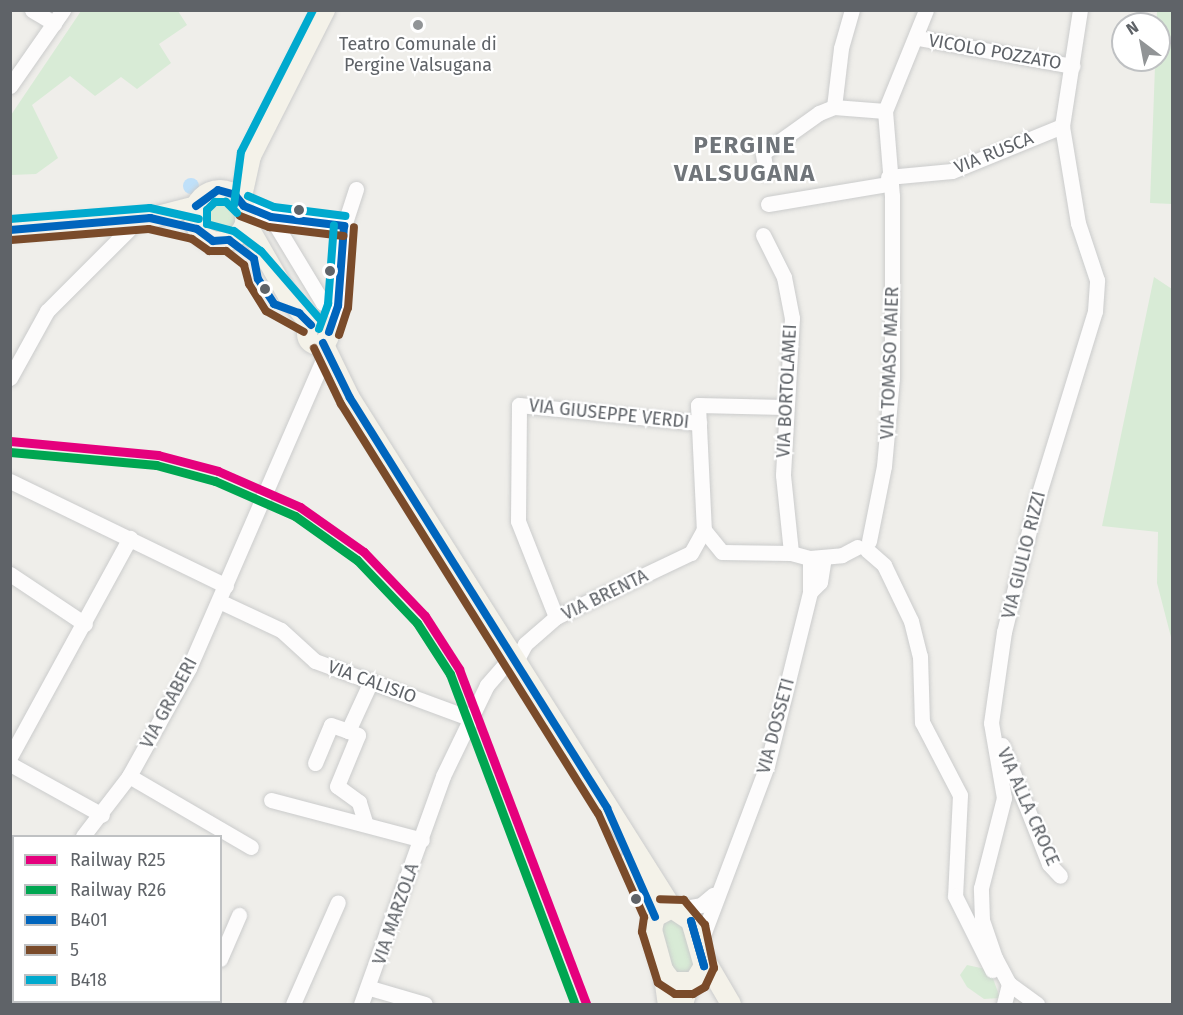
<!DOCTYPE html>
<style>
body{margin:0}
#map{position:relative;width:1183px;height:1015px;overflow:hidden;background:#efeeea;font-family:"Fira Sans",sans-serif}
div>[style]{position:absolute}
.green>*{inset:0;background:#d8ebd6}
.round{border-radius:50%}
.water>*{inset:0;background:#bfe0f9}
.roads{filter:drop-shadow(0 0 2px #cbcccc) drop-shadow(0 0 2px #cbcccc)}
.minor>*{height:15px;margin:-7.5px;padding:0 7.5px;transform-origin:7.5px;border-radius:7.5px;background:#fdfcfc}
.major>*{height:20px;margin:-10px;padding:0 10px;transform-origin:10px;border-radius:10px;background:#f4f2e9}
.major>.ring{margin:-10px;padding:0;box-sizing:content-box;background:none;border:20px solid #f4f2e9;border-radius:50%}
.bus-1>*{height:8px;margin:-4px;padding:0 4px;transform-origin:4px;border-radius:4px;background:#0065bd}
.bus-2>*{height:8px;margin:-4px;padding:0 4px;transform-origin:4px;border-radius:4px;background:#7a4b2a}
.bus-3>*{height:8px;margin:-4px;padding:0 4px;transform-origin:4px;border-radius:4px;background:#00a9ce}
.rail-1>*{height:9px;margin:-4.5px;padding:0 4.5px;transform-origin:4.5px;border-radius:4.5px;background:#e5007d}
.rail-2>*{height:9px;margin:-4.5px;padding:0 4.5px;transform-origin:4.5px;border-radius:4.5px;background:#00a651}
.dots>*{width:16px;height:16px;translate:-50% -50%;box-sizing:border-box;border:3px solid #fff;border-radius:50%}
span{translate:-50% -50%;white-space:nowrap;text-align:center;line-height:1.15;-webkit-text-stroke:4.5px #fff;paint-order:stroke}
.poi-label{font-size:18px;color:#5f6368}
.street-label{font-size:18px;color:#5f6368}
.district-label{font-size:24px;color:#70757a;font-weight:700;letter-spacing:1.5px}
.frame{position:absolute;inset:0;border:12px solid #5f6368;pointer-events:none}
.legend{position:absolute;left:12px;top:835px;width:210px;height:168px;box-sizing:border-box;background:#fff;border:2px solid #bfc1c3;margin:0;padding:8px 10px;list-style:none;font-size:18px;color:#5f6368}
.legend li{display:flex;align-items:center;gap:12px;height:30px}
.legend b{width:30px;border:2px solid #bfc1c3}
.north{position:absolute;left:1111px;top:12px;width:60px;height:60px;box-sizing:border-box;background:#fff;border:2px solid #bfc1c3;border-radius:50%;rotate:328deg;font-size:16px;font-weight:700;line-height:24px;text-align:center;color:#5f6368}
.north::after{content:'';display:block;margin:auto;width:21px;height:27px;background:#919496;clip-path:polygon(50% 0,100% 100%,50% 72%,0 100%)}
</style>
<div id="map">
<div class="green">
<i style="clip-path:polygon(81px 11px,178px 11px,187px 25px,159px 44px,171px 63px,137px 89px,121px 77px,95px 96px,70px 76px,32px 105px,58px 158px,36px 174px,11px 175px,11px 115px)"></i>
<i style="clip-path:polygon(1157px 11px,1172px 11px,1172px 204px,1150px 203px)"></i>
<i class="round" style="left:203px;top:199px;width:34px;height:34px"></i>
<i style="clip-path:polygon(1154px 277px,1172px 289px,1172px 641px,1157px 583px,1158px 532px,1102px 526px)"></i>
<i style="clip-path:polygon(675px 917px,687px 932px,695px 965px,684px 976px,671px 971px,659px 938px,663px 920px)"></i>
<i style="clip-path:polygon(967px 965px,990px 970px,1000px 998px,984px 999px,967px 987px,960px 975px)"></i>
</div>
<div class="water">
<i class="round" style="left:183px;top:178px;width:16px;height:16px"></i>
</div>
<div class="roads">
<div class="minor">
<i style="left:32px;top:10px;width:26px;rotate:31deg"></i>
<i style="left:918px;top:38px;width:157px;rotate:10.3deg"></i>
<i style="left:10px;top:86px;width:93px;rotate:-55.1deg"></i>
<i style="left:834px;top:107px;width:59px;rotate:-83.2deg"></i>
<i style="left:841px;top:48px;width:40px;rotate:-74deg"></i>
<i style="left:885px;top:111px;width:109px;rotate:-67.9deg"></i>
<i style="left:766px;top:173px;width:20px;rotate:-99deg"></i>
<i style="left:763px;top:153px;width:69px;rotate:-35.5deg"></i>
<i style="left:819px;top:113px;width:16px;rotate:-22deg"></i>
<i style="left:834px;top:107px;width:51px;rotate:4.5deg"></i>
<i style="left:888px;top:177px;width:64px;rotate:-5.4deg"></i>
<i style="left:952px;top:171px;width:119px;rotate:-22.2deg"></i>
<i style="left:768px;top:204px;width:122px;rotate:-9.5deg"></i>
<i style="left:244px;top:206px;width:29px;rotate:22deg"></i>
<i style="left:271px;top:217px;width:74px;rotate:7deg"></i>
<i style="left:271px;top:217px;width:100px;rotate:58.8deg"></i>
<i style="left:323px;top:303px;width:15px;rotate:11deg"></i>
<i style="left:763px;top:235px;width:47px;rotate:63.4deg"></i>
<i style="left:784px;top:277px;width:42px;rotate:79deg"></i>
<i style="left:792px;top:318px;width:157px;rotate:93.3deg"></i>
<i style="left:783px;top:475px;width:78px;rotate:84.1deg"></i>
<i style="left:329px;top:332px;width:28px;rotate:-71deg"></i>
<i style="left:338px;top:306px;width:80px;rotate:-85.7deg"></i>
<i style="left:344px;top:226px;width:39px;rotate:-72deg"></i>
<i style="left:10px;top:378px;width:77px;rotate:-61.1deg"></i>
<i style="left:47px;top:311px;width:130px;rotate:-45deg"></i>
<i style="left:784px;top:407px;width:86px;rotate:-178.7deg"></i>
<i style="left:698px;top:405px;width:125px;rotate:87.3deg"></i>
<i style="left:704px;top:530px;width:28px;rotate:51deg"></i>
<i style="left:722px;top:552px;width:69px;rotate:0.8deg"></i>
<i style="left:791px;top:553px;width:20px;rotate:15deg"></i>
<i style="left:810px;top:558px;width:32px;rotate:-5deg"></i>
<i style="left:842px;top:555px;width:17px;rotate:-28deg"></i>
<i style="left:10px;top:481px;width:240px;rotate:25.9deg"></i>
<i style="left:869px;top:541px;width:76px;rotate:-78.7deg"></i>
<i style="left:884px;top:466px;width:88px;rotate:-84.8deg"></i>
<i style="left:892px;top:378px;width:182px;rotate:-90deg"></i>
<i style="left:892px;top:196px;width:85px;rotate:-94.7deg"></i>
<i style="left:867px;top:550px;width:23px;rotate:41deg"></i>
<i style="left:884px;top:565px;width:62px;rotate:64.3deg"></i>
<i style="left:911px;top:621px;width:36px;rotate:76deg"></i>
<i style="left:920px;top:656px;width:66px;rotate:88.3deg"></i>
<i style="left:922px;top:722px;width:82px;rotate:62.5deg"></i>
<i style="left:960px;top:795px;width:101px;rotate:92.8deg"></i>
<i style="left:955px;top:896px;width:83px;rotate:63.4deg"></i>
<i style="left:10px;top:574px;width:90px;rotate:33.7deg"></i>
<i style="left:810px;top:592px;width:14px;rotate:-45deg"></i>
<i style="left:820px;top:582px;width:25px;rotate:-81deg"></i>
<i style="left:219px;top:601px;width:68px;rotate:25.1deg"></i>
<i style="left:281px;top:630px;width:46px;rotate:42.4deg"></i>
<i style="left:315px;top:661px;width:164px;rotate:20.3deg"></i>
<i style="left:556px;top:617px;width:103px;rotate:-111.6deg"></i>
<i style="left:518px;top:521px;width:116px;rotate:-89.5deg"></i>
<i style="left:519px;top:405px;width:181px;rotate:5.7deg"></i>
<i style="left:515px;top:663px;width:21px;rotate:-62deg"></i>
<i style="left:525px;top:644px;width:41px;rotate:-41.1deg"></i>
<i style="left:556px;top:617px;width:149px;rotate:-25.4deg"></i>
<i style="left:691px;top:553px;width:26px;rotate:-61deg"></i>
<i style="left:1002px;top:745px;width:128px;rotate:68.4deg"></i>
<i style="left:1049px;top:864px;width:16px;rotate:47deg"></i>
<i style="left:10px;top:757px;width:250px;rotate:-61.3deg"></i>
<i style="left:315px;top:763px;width:41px;rotate:-67.2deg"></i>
<i style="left:331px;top:725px;width:18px;rotate:19deg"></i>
<i style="left:10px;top:764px;width:105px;rotate:29deg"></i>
<i style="left:129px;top:776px;width:141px;rotate:30.2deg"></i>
<i style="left:271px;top:800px;width:156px;rotate:14.8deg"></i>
<i style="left:365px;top:822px;width:21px;rotate:-107deg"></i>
<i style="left:359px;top:802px;width:27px;rotate:-144deg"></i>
<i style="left:337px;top:786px;width:55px;rotate:-67.6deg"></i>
<i style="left:358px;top:735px;width:11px;rotate:-158deg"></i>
<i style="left:348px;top:731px;width:55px;rotate:-65.3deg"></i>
<i style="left:83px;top:836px;width:76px;rotate:-52.5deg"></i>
<i style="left:129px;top:776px;width:124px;rotate:-60.9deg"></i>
<i style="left:189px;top:668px;width:341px;rotate:-66.5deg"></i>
<i style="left:10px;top:849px;width:4px;rotate:27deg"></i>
<i style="left:10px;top:908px;width:5px;rotate:-37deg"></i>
<i style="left:679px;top:909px;width:22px;rotate:-10deg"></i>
<i style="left:701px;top:905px;width:16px;rotate:-40deg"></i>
<i style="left:700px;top:943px;width:189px;rotate:-69.3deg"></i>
<i style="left:767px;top:766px;width:179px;rotate:-76.1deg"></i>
<i style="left:810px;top:592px;width:34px;rotate:-90deg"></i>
<i style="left:220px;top:959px;width:48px;rotate:-66.6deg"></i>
<i style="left:10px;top:982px;width:4px;rotate:27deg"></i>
<i style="left:370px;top:988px;width:57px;rotate:16.2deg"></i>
<i style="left:43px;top:1002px;width:5px;rotate:22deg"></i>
<i style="left:202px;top:1004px;width:2px;rotate:-63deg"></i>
<i style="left:293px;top:1004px;width:111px;rotate:-66.2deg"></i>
<i style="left:361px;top:1004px;width:242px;rotate:-70.2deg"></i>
<i style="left:443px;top:776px;width:101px;rotate:-64.2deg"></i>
<i style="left:487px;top:685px;width:37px;rotate:-49deg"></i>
<i style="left:1004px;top:1004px;width:21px;rotate:-76deg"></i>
<i style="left:1037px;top:1004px;width:34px;rotate:-144deg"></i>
<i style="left:1009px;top:984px;width:30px;rotate:-118deg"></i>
<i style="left:995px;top:958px;width:40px;rotate:-108.9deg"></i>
<i style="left:982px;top:920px;width:32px;rotate:-92deg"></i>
<i style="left:981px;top:888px;width:93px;rotate:-75.7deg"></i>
<i style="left:1004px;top:798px;width:76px;rotate:-99.8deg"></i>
<i style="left:991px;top:723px;width:92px;rotate:-81.9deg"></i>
<i style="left:1004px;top:632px;width:133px;rotate:-76.1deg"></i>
<i style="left:1036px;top:503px;width:201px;rotate:-72.9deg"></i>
<i style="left:1095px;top:311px;width:31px;rotate:-86deg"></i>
<i style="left:1097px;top:280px;width:60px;rotate:-108.4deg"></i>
<i style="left:1078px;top:223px;width:98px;rotate:-99.4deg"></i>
<i style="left:1062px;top:126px;width:117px;rotate:-81.2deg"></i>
</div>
<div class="major">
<i class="ring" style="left:194px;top:190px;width:32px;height:32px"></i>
<i style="left:241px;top:201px;width:46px;rotate:-77.5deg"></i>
<i style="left:251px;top:156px;width:164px;rotate:-63.1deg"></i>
<i style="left:245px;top:221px;width:86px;rotate:60.2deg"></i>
<i style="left:288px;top:296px;width:37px;rotate:52deg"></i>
<i style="left:10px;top:230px;width:141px;rotate:-4.9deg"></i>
<i style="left:150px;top:218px;width:48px;rotate:-14.6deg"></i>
<i class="ring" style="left:307px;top:323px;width:2px;height:2px"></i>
<i style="left:323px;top:343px;width:61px;rotate:63.9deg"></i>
<i style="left:350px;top:398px;width:603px;rotate:57.73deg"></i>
<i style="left:631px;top:860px;width:62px;rotate:67.2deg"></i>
<i style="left:655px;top:917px;width:13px;rotate:103deg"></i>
<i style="left:652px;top:930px;width:41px;rotate:74.6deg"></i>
<i style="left:663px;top:970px;width:15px;rotate:53deg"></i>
<i style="left:672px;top:982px;width:22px"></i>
<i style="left:694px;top:982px;width:19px;rotate:-58deg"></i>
<i style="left:704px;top:966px;width:47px;rotate:-106.1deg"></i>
<i style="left:691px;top:921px;width:23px;rotate:-146deg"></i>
<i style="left:672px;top:908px;width:19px;rotate:152deg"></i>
<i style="left:704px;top:958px;width:53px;rotate:59.6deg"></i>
<i style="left:663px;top:970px;width:34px;rotate:82deg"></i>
<i style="left:683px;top:1004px;width:21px;rotate:-73deg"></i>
</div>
</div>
<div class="bus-1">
<i style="left:196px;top:206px;width:27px;rotate:-36deg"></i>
<i style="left:218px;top:190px;width:18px;rotate:16deg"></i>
<i style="left:235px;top:195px;width:14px;rotate:51deg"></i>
<i style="left:244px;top:206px;width:29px;rotate:22deg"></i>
<i style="left:271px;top:217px;width:74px;rotate:7deg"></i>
<i style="left:197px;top:229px;width:20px;rotate:37deg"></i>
<i style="left:213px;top:241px;width:16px;rotate:-4deg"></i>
<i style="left:229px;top:240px;width:31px;rotate:37deg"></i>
<i style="left:254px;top:259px;width:20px;rotate:79deg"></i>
<i style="left:258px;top:279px;width:30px;rotate:57deg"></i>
<i style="left:274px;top:304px;width:27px;rotate:20deg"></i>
<i style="left:299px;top:313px;width:17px;rotate:45deg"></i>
<i style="left:10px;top:230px;width:141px;rotate:-4.9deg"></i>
<i style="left:150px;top:218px;width:48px;rotate:13.2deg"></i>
<i style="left:329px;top:332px;width:28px;rotate:-71deg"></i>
<i style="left:338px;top:306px;width:80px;rotate:-85.7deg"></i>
<i style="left:323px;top:343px;width:61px;rotate:63.9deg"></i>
<i style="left:350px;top:398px;width:484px;rotate:57.9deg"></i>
<i style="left:607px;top:808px;width:119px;rotate:66.2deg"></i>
<i style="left:691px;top:921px;width:47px;rotate:73.9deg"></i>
<i style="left:691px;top:921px;width:47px;rotate:73.9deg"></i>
</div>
<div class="bus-2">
<i style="left:240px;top:216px;width:31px;rotate:21deg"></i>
<i style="left:269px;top:227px;width:75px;rotate:6.9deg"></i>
<i style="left:11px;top:240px;width:138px;rotate:-4.6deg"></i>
<i style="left:149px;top:229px;width:44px;rotate:13.1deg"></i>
<i style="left:192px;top:239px;width:21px;rotate:35deg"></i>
<i style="left:209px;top:251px;width:17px"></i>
<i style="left:226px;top:251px;width:23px;rotate:38deg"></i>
<i style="left:244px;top:265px;width:20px;rotate:75deg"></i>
<i style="left:249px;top:284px;width:32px;rotate:58deg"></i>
<i style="left:266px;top:311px;width:43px;rotate:28.9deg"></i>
<i style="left:339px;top:335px;width:28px;rotate:-72deg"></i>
<i style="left:348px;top:308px;width:81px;rotate:-85.8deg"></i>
<i style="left:314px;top:348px;width:62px;rotate:64.3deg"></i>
<i style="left:341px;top:404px;width:483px;rotate:57.9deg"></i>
<i style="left:598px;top:813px;width:114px;rotate:66.1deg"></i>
<i style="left:644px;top:917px;width:15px;rotate:98deg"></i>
<i style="left:642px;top:932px;width:53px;rotate:72.6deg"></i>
<i style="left:658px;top:983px;width:20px;rotate:33deg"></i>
<i style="left:675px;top:994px;width:18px"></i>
<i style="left:693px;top:994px;width:14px;rotate:-30deg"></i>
<i style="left:705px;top:987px;width:21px;rotate:-65deg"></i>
<i style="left:714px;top:968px;width:44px;rotate:-101.8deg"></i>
<i style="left:705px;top:925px;width:33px;rotate:-130deg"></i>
<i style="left:684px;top:900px;width:24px;rotate:-178deg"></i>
</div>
<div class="bus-3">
<i style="left:248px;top:196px;width:28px;rotate:23deg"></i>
<i style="left:274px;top:207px;width:72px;rotate:7.2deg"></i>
<i style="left:234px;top:205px;width:53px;rotate:-82.5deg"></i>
<i style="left:241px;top:152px;width:159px;rotate:-63.1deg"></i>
<i style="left:237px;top:213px;width:16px;rotate:-135deg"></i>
<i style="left:226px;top:202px;width:11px;rotate:180deg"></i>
<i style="left:215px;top:202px;width:11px;rotate:135deg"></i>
<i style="left:207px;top:210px;width:14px;rotate:90deg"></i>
<i style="left:207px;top:224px;width:28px;rotate:15deg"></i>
<i style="left:234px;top:231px;width:34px;rotate:37deg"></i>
<i style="left:261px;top:251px;width:89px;rotate:49.1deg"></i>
<i style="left:10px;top:219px;width:140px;rotate:-4.5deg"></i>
<i style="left:150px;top:208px;width:50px;rotate:12.7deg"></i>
<i style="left:319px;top:329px;width:27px;rotate:-70deg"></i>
<i style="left:328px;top:304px;width:79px;rotate:-85.7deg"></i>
</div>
<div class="rail-1">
<i style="left:10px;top:441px;width:149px;rotate:5.4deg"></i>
<i style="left:158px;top:455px;width:62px;rotate:14.9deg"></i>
<i style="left:218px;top:471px;width:90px;rotate:23.7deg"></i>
<i style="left:300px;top:507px;width:78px;rotate:35.1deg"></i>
<i style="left:364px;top:552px;width:88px;rotate:46.4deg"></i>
<i style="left:425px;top:616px;width:63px;rotate:57.3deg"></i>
<i style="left:459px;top:669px;width:358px;rotate:69.2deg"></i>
</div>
<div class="rail-2">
<i style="left:10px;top:452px;width:147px;rotate:5.1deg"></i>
<i style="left:156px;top:465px;width:61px;rotate:15.2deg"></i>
<i style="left:215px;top:481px;width:87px;rotate:23.6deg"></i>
<i style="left:295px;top:516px;width:76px;rotate:35.4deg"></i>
<i style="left:357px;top:560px;width:87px;rotate:46.4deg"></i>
<i style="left:417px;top:623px;width:61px;rotate:57.1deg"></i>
<i style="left:450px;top:674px;width:353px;rotate:69.3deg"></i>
</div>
<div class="dots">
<i style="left:418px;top:25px;background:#919496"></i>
<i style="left:299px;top:210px;background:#5f6368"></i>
<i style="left:330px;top:271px;background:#5f6368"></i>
<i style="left:265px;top:289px;background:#5f6368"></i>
<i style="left:636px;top:899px;background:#5f6368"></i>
</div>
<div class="poi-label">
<span style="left:418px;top:55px">Teatro Comunale di<br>Pergine Valsugana</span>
</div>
<div class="street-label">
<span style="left:995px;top:52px;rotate:10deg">VICOLO POZZATO</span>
<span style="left:994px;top:153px;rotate:-22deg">VIA RUSCA</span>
<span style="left:890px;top:363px;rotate:-88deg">VIA TOMASO MAIER</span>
<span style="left:787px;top:391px;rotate:-87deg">VIA BORTOLAMEI</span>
<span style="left:609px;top:414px;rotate:6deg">VIA GIUSEPPE VERDI</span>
<span style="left:1024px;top:555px;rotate:-76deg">VIA GIULIO RIZZI</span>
<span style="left:605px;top:595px;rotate:-26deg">VIA BRENTA</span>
<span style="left:372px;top:682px;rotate:20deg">VIA CALISIO</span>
<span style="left:169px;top:703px;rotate:-62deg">VIA GRABERI</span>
<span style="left:776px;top:726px;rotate:-75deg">VIA DOSSETI</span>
<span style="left:1028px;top:807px;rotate:66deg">VIA ALLA CROCE</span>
<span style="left:396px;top:914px;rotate:-71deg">VIA MARZOLA</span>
</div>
<div class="district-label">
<span style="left:745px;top:160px">PERGINE<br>VALSUGANA</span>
</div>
<div class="frame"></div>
<ul class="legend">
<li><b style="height:8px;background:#e5007d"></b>Railway R25</li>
<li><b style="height:8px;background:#00a651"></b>Railway R26</li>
<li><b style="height:8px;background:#0065bd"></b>B401</li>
<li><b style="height:8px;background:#7a4b2a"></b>5</li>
<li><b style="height:8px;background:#00a9ce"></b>B418</li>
</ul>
<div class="north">N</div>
</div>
